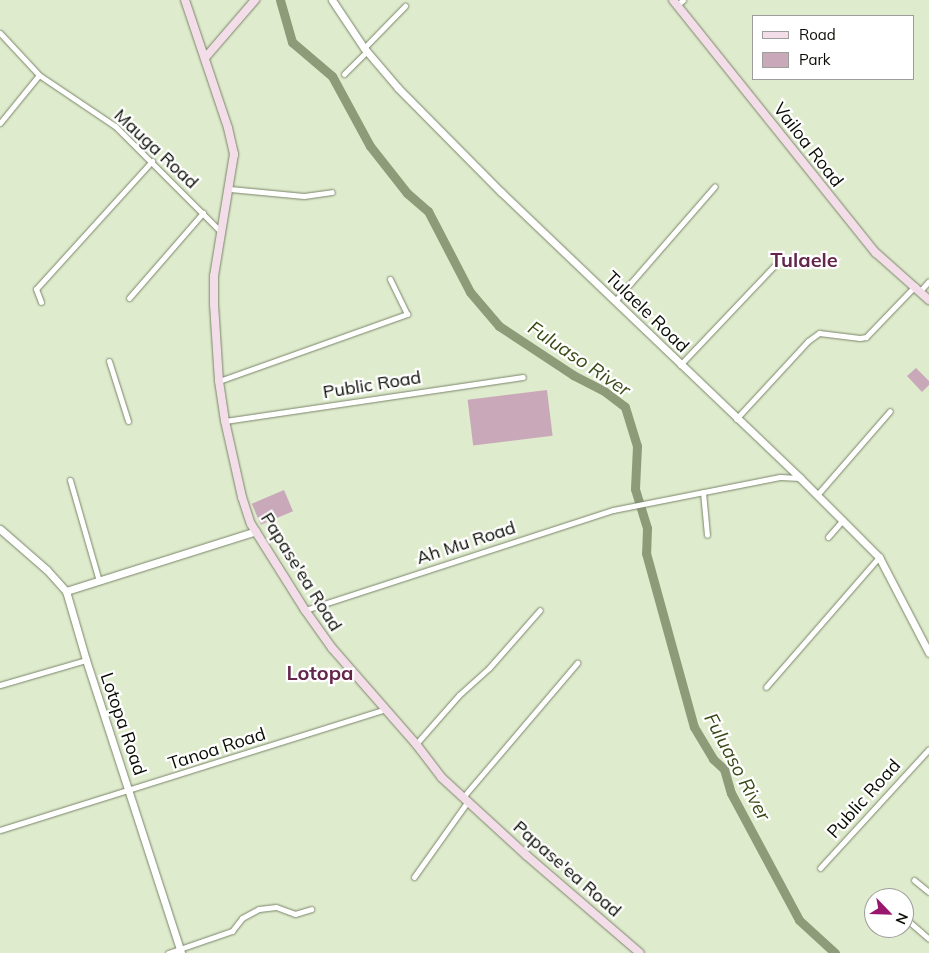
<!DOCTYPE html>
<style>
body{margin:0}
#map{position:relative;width:929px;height:953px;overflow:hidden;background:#dfebcd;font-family:Mulish,sans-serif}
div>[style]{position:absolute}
.green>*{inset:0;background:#c9a9b9;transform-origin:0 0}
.river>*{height:9px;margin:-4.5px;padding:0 4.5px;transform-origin:4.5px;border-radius:4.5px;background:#8e9b79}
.roads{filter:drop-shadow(0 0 1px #7a8569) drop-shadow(0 0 1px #7a8569)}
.minor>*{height:5px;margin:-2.5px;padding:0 2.5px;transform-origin:2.5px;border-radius:2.5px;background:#fff}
.tertiary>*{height:7px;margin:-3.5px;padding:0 3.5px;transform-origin:3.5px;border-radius:3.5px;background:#fff}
.secondary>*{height:8px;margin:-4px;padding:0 4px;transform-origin:4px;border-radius:4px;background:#f3dde9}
span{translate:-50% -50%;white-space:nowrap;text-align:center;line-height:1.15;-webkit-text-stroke:4.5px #fff;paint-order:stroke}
.street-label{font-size:18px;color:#0a0d04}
.water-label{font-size:19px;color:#394a14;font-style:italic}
.quarter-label{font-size:20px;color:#64274b;font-weight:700}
.legend{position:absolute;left:752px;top:15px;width:162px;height:65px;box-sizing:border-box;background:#fff;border:1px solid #9d9e9b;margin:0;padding:6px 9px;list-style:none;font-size:15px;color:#0a0d04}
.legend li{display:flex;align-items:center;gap:10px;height:25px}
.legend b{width:25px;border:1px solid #9d9e9b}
.north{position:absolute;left:864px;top:888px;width:50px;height:50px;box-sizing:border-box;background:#fff;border:1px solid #9d9e9b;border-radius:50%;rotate:114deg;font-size:14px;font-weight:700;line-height:20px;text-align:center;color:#0a0d04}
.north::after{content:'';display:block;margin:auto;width:18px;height:22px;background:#98176d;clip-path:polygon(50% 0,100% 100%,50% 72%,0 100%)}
</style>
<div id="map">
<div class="green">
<i style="clip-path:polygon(916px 368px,929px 381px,929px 385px,922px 392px,907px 376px)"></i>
<i style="left:547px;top:390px;width:46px;height:80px;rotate:83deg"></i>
<i style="left:284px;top:490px;width:23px;height:35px;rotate:67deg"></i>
</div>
<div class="river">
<i style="left:280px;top:0;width:44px;rotate:74.1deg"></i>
<i style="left:292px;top:42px;width:52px;rotate:40.4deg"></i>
<i style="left:332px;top:76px;width:80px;rotate:61.5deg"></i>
<i style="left:370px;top:146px;width:60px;rotate:51.8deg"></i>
<i style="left:407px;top:193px;width:28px;rotate:41deg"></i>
<i style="left:428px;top:211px;width:91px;rotate:62.6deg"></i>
<i style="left:470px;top:292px;width:45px;rotate:49.5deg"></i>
<i style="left:499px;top:326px;width:89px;rotate:33.5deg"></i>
<i style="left:573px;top:375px;width:35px;rotate:27deg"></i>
<i style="left:604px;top:391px;width:26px;rotate:37deg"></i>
<i style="left:625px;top:407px;width:41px;rotate:72.9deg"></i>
<i style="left:637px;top:446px;width:43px;rotate:92.7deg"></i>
<i style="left:635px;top:489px;width:41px;rotate:72.9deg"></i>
<i style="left:647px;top:528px;width:25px;rotate:92deg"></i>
<i style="left:646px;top:553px;width:180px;rotate:74.6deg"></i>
<i style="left:694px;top:727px;width:37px;rotate:59deg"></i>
<i style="left:713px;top:759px;width:15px;rotate:42deg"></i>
<i style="left:724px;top:769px;width:25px;rotate:74deg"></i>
<i style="left:731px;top:793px;width:144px;rotate:61.8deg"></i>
<i style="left:799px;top:920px;width:49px;rotate:42.5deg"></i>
</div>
<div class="roads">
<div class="minor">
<i style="left:677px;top:5px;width:8px;rotate:-40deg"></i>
<i style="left:0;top:33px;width:57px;rotate:47.1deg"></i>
<i style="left:39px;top:75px;width:92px;rotate:33.9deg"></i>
<i style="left:115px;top:126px;width:150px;rotate:45deg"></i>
<i style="left:364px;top:48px;width:59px;rotate:-45.7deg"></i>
<i style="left:344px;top:74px;width:33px;rotate:-45deg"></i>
<i style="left:0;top:123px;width:62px;rotate:-50.9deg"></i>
<i style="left:230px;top:189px;width:74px;rotate:5.4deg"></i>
<i style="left:304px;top:196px;width:28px;rotate:-8deg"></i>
<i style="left:920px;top:291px;width:13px;rotate:-48deg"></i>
<i style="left:129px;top:298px;width:113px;rotate:-49deg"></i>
<i style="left:615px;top:301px;width:152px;rotate:-49deg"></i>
<i style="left:41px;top:302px;width:14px;rotate:-111deg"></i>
<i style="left:36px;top:289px;width:173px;rotate:-47.8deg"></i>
<i style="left:109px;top:361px;width:63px;rotate:72.4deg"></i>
<i style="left:680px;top:365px;width:137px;rotate:-46.5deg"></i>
<i style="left:219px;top:381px;width:200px;rotate:-19.6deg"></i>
<i style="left:407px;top:314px;width:39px;rotate:-116deg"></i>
<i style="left:736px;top:419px;width:106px;rotate:-47.3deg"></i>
<i style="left:808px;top:341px;width:14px;rotate:-36deg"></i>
<i style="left:819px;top:333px;width:41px;rotate:7deg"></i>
<i style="left:860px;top:338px;width:6px;rotate:-9deg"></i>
<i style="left:866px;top:337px;width:71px;rotate:-46.1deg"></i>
<i style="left:225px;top:421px;width:301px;rotate:-8.4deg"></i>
<i style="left:70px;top:480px;width:105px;rotate:74deg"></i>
<i style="left:703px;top:492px;width:43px;rotate:84.7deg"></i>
<i style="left:817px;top:495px;width:111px;rotate:-49deg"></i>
<i style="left:828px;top:537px;width:23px;rotate:-49deg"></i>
<i style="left:305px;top:610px;width:324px;rotate:-18deg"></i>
<i style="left:613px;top:510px;width:170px;rotate:-11.2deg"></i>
<i style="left:780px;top:477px;width:20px;rotate:3deg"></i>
<i style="left:0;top:685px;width:90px;rotate:-16.2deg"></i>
<i style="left:766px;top:687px;width:172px;rotate:-49deg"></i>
<i style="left:416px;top:744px;width:65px;rotate:-48.7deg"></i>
<i style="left:459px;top:695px;width:40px;rotate:-42deg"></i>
<i style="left:489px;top:668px;width:77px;rotate:-48.7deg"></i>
<i style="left:464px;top:796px;width:175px;rotate:-49.6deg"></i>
<i style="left:0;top:830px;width:404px;rotate:-17.4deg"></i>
<i style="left:820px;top:868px;width:161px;rotate:-47.5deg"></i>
<i style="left:414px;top:877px;width:93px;rotate:-54.6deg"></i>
<i style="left:914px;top:880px;width:19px;rotate:39deg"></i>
<i style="left:906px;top:919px;width:30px;rotate:41deg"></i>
<i style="left:168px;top:953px;width:68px;rotate:-19deg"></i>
<i style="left:232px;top:931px;width:16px;rotate:-52deg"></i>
<i style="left:242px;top:918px;width:19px;rotate:-28deg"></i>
<i style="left:259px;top:909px;width:17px;rotate:-7deg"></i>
<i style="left:276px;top:907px;width:20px;rotate:20deg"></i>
<i style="left:295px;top:914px;width:17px;rotate:-17deg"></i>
</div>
<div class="tertiary">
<i style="left:332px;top:0;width:58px;rotate:56.3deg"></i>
<i style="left:364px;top:48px;width:52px;rotate:49.6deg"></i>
<i style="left:398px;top:88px;width:146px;rotate:45.3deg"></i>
<i style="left:501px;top:192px;width:414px;rotate:43.7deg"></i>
<i style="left:800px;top:478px;width:112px;rotate:45deg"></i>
<i style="left:879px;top:557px;width:108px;rotate:62.5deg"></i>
<i style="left:0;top:529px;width:62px;rotate:41.1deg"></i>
<i style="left:47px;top:570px;width:28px;rotate:48deg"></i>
<i style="left:66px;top:591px;width:72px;rotate:73.8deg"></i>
<i style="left:86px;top:660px;width:308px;rotate:72deg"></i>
<i style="left:66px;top:591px;width:199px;rotate:-17.5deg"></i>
</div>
<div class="secondary">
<i style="left:185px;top:0;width:135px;rotate:71.4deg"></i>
<i style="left:228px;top:128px;width:27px;rotate:77deg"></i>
<i style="left:234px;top:154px;width:124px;rotate:99.3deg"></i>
<i style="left:214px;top:276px;width:28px;rotate:90deg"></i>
<i style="left:214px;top:304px;width:77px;rotate:86.3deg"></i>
<i style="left:219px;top:381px;width:40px;rotate:81.5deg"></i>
<i style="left:225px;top:421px;width:78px;rotate:77.4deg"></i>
<i style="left:242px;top:497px;width:28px;rotate:72deg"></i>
<i style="left:251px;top:524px;width:102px;rotate:57.9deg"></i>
<i style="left:305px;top:610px;width:47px;rotate:54.6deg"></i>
<i style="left:332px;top:648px;width:128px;rotate:48.8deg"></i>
<i style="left:416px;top:744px;width:43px;rotate:52.6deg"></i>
<i style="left:442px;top:778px;width:114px;rotate:42.5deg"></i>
<i style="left:526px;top:855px;width:150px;rotate:40.7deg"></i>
<i style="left:673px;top:0;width:324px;rotate:51.3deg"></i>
<i style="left:876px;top:253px;width:71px;rotate:41.6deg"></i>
<i style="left:205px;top:58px;width:77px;rotate:-49.2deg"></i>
</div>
</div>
<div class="street-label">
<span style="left:808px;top:145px;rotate:52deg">Vailoa Road</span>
<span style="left:156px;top:149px;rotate:43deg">Mauga Road</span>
<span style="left:647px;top:312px;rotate:44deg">Tulaele Road</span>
<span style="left:372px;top:385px;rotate:-9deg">Public Road</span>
<span style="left:466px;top:543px;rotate:-18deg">Ah Mu Road</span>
<span style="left:301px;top:572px;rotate:58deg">Papase'ea Road</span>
<span style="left:123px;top:724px;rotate:71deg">Lotopa Road</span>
<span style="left:217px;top:749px;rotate:-18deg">Tanoa Road</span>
<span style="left:864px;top:799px;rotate:-48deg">Public Road</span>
<span style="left:567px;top:869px;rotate:41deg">Papase'ea Road</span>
</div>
<div class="water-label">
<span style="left:579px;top:359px;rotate:34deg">Fuluaso River</span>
<span style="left:737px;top:767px;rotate:62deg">Fuluaso River</span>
</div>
<div class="quarter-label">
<span style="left:804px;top:259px">Tulaele</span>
<span style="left:320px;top:672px">Lotopa</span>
</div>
<ul class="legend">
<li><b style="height:6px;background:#f3dde9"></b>Road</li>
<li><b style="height:14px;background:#c9a9b9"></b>Park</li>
</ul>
<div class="north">N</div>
</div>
